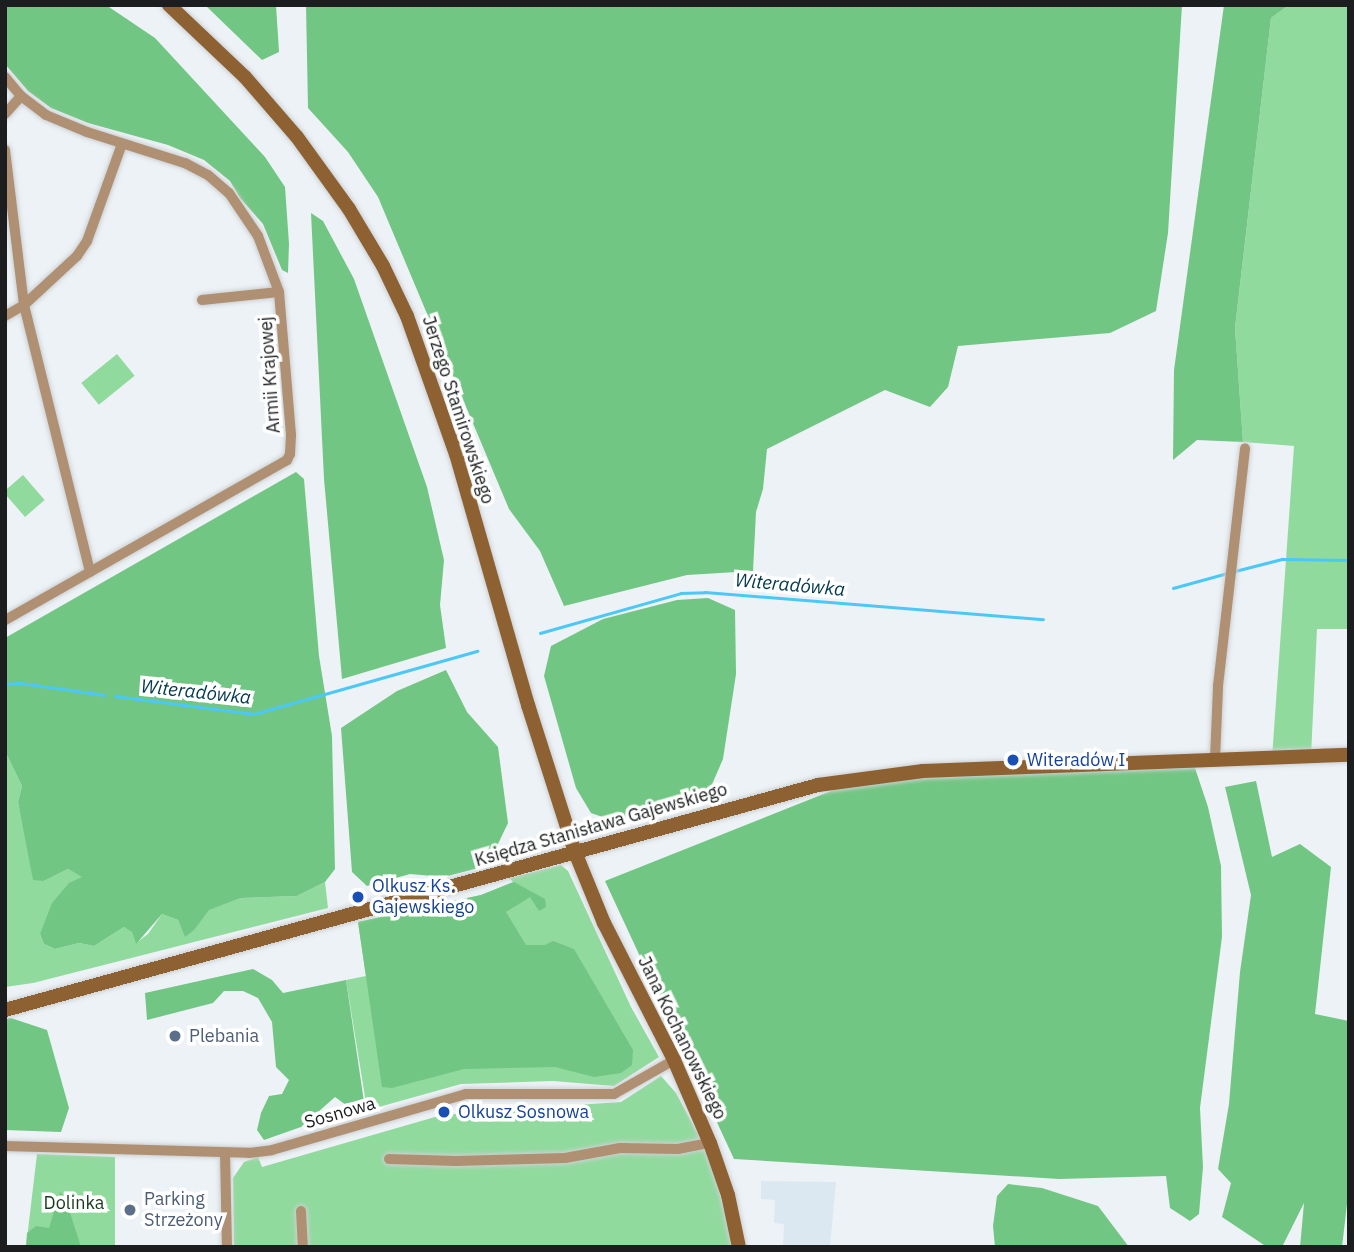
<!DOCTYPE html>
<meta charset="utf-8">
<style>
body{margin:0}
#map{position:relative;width:1354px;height:1252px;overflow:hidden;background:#edf2f6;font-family:"IBM Plex Sans",sans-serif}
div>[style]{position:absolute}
.built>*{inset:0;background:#dce8f1}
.green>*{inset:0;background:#91da9e;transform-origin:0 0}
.forest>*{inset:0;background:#72c683}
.stream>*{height:2.5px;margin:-1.25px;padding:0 1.25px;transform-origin:1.25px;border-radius:1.25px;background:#4bc8f6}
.roads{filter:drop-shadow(0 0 2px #cbd0d3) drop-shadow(0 0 2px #cbd0d3)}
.street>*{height:10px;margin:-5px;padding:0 5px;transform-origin:5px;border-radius:5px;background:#b09072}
.secondary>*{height:14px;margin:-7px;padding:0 7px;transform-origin:7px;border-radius:7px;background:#8e6132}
.dots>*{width:19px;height:19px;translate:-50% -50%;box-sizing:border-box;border:4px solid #fff;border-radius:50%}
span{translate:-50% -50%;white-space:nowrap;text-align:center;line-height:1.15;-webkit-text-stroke:7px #fff;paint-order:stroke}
.street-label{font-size:18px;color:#1b1d1e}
.transit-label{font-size:18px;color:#164399}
.left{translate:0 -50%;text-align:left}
.service-label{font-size:18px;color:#4e5e75}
.park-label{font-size:18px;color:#173a1f}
.water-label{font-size:19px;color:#00384b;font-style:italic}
.frame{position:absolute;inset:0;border:7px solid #1b1d1e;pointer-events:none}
</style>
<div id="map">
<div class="built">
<i style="clip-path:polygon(761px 1181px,836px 1182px,830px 1247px,783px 1247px,784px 1224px,774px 1223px,775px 1200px,761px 1199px)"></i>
</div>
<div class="green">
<i style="clip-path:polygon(1289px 5px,1349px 5px,1349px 629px,1317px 629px,1311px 756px,1272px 758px,1294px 446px,1243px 442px,1235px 328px,1271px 18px)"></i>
<i style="left:117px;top:354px;width:28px;height:46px;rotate:51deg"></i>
<i style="left:23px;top:475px;width:33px;height:26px;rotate:49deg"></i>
<i style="clip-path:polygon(5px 751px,22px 786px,18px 802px,26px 840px,44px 881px,68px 869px,83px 877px,40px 934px,44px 944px,55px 949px,79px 943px,94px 946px,124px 927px,132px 931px,136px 943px,148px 934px,162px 914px,178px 920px,185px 936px,208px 910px,241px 898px,297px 896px,325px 882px,328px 908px,33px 983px,5px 987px)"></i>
<i style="clip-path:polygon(561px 865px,568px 871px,631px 1007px,659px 1057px,614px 1086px,553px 1081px,461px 1084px,368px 1110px,368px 1115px,346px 980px,366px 976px,358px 922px,481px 895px,513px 882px,509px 878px)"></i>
<i style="clip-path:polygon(661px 1076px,676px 1093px,699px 1136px,714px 1171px,733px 1247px,234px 1247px,233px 1178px,244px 1162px,258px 1157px,262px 1167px,435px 1117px,468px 1112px,621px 1102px)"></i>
<i style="clip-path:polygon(37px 1154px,115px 1157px,115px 1247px,26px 1247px)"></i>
</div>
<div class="forest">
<i style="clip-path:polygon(5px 5px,106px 5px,155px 38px,265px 157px,285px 187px,289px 244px,288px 273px,282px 270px,263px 224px,240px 198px,230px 181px,204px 160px,168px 145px,88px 123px,51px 108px,28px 91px,5px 64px)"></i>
<i style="clip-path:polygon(205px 5px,276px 5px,279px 52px,262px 60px)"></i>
<i style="clip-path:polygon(306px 5px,1182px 5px,1168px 233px,1156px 311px,1110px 333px,958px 346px,948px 387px,930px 407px,885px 390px,767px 449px,763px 489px,756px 512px,753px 571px,687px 575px,564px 606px,540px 551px,509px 509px,378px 197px,348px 152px,308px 108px)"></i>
<i style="clip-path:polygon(1224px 5px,1289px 5px,1271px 18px,1235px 328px,1243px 442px,1197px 440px,1173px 460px,1174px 370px)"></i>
<i style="clip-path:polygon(311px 213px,323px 221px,354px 279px,427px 487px,444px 560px,440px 605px,446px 648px,342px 679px,324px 479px)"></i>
<i style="clip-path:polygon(296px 472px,304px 479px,319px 656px,332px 736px,335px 869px,325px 882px,297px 896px,241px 898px,209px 910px,194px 930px,185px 937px,178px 920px,162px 914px,136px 944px,132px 932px,124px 927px,94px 946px,79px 943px,55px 949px,44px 944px,40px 934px,52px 903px,69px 883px,82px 877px,68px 869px,44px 881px,33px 880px,18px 802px,22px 786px,5px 751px,5px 638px)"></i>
<i style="clip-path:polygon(708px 598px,735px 610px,736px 674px,723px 759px,707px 796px,617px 822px,591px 813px,576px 788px,544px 676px,551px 646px,603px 619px,677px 600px)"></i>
<i style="clip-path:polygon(446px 670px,467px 712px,498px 747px,508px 823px,497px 846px,510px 856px,509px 860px,444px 877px,410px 874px,367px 886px,352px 872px,341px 728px,397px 691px)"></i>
<i style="clip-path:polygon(1195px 768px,1208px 807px,1221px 866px,1222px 937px,1200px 1108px,1203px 1167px,1199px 1214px,1190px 1221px,1170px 1208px,1166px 1176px,1059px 1179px,734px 1159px,605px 881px,856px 781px,923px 775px)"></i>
<i style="clip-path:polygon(1256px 781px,1272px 857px,1300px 844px,1331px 867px,1315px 1014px,1349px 1021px,1349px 1187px,1342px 1247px,1300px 1247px,1304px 1203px,1282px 1247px,1267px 1247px,1222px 1217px,1231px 1183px,1218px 1169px,1229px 1104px,1240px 972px,1251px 895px,1225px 787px)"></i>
<i style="clip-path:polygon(514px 882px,545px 899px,546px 907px,539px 911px,530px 897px,506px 912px,526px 945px,545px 945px,553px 941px,574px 949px,633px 1050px,632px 1065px,621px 1073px,594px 1077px,555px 1067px,464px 1069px,392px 1088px,382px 1087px,358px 922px,481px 895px)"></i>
<i style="clip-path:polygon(253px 969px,272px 980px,283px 993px,346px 980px,364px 1102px,346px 1105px,335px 1097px,301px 1127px,264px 1140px,257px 1130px,261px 1113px,269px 1096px,282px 1094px,289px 1080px,276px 1067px,272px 1022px,258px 998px,243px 991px,224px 991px,213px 1003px,147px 1020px,145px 993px)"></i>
<i style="clip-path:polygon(11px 1018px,47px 1030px,69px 1108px,61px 1132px,5px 1130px,5px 1019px)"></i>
<i style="clip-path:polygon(1008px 1184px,1042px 1188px,1098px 1206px,1129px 1247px,995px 1247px,993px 1226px,997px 1196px)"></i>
<i style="clip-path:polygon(60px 1192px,65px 1197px,81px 1247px,26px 1247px,27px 1233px,36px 1226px,49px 1228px)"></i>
</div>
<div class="stream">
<i style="left:1235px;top:571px;width:49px;rotate:-14.3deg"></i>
<i style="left:1282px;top:559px;width:67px;rotate:0.9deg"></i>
<i style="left:1173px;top:588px;width:57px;rotate:-15.3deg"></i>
<i style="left:540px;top:633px;width:147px;rotate:-15.8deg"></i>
<i style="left:681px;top:593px;width:24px;rotate:-2deg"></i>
<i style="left:705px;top:592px;width:339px;rotate:4.6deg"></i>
<i style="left:5px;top:684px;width:16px;rotate:-4deg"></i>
<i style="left:21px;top:683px;width:84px;rotate:8.2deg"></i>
<i style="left:115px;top:696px;width:140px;rotate:7.4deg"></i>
<i style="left:254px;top:714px;width:232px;rotate:-15.8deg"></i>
</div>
<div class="roads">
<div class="street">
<i style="left:5px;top:77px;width:25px;rotate:50deg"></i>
<i style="left:21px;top:96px;width:31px;rotate:37deg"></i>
<i style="left:46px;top:115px;width:44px;rotate:22.5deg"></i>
<i style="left:87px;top:132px;width:103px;rotate:17.6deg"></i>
<i style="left:185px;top:163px;width:26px;rotate:28deg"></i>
<i style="left:208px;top:175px;width:28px;rotate:41deg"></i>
<i style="left:229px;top:193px;width:52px;rotate:56deg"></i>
<i style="left:258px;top:236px;width:60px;rotate:69.4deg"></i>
<i style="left:279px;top:292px;width:144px;rotate:85.2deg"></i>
<i style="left:291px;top:435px;width:19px;rotate:93deg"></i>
<i style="left:290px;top:454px;width:7px;rotate:117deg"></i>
<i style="left:287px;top:460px;width:324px;rotate:150.4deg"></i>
<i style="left:5px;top:114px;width:24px;rotate:-48deg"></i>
<i style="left:5px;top:150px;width:156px;rotate:83deg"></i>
<i style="left:24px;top:305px;width:275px;rotate:76.1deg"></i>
<i style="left:202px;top:300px;width:77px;rotate:-5.9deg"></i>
<i style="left:5px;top:316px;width:22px;rotate:-30deg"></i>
<i style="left:24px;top:305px;width:72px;rotate:-42.8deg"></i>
<i style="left:77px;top:256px;width:18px;rotate:-56deg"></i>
<i style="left:87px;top:241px;width:103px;rotate:-70.2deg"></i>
<i style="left:1215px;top:759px;width:73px;rotate:-87.6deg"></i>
<i style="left:1218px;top:686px;width:239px;rotate:-83.5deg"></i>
<i style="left:5px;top:1146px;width:244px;rotate:1.6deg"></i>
<i style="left:249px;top:1153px;width:23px;rotate:-7deg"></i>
<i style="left:272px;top:1150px;width:202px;rotate:-16.1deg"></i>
<i style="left:466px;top:1094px;width:148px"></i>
<i style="left:614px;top:1094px;width:69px;rotate:-29.5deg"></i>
<i style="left:225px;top:1153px;width:94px;rotate:88.8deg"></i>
<i style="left:389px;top:1159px;width:67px;rotate:1.7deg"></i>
<i style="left:456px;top:1161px;width:109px;rotate:-1.6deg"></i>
<i style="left:565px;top:1158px;width:56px;rotate:-10.3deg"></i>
<i style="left:620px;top:1148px;width:58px;rotate:1deg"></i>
<i style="left:678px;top:1149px;width:33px;rotate:-11deg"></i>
<i style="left:301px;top:1211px;width:36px;rotate:87deg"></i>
</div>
<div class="secondary">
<i style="left:169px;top:5px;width:105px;rotate:43.5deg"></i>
<i style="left:245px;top:77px;width:79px;rotate:49.1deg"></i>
<i style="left:297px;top:137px;width:89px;rotate:54.2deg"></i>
<i style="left:349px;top:209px;width:66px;rotate:59.2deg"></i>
<i style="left:383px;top:266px;width:55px;rotate:64.4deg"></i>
<i style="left:407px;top:316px;width:146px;rotate:70.5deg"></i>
<i style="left:456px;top:454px;width:261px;rotate:74deg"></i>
<i style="left:528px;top:705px;width:154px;rotate:72.3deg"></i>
<i style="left:575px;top:852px;width:77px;rotate:67.8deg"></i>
<i style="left:604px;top:923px;width:154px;rotate:62.9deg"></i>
<i style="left:674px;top:1060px;width:90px;rotate:66.6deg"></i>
<i style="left:710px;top:1143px;width:55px;rotate:70.9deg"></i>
<i style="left:728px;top:1195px;width:53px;rotate:78.1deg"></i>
<i style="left:5px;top:1010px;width:844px;rotate:-15.47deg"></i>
<i style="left:818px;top:785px;width:106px;rotate:-7.6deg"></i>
<i style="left:923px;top:771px;width:426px;rotate:-2.2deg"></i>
</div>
</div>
<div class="dots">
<i style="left:1013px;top:760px;background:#1a4fb4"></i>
<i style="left:358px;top:897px;background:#1a4fb4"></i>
<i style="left:175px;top:1036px;background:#5c6f8a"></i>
<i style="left:444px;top:1112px;background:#1a4fb4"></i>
<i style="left:130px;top:1210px;background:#5c6f8a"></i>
</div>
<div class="street-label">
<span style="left:270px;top:375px;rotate:-94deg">Armii Krajowej</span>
<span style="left:458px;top:410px;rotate:72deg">Jerzego Stamirowskiego</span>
<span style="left:601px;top:825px;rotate:-16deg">Księdza Stanisława Gajewskiego</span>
<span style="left:682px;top:1038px;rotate:64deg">Jana Kochanowskiego</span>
<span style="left:340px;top:1113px;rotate:-16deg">Sosnowa</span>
</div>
<div class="transit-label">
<span class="left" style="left:1027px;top:760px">Witeradów I</span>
<span class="left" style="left:372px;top:897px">Olkusz Ks.<br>Gajewskiego</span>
<span class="left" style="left:458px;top:1112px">Olkusz Sosnowa</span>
</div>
<div class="service-label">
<span class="left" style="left:189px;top:1036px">Plebania</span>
<span class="left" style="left:144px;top:1210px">Parking<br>Strzeżony</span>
</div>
<div class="park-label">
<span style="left:74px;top:1203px">Dolinka</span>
</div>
<div class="water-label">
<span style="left:790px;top:585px;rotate:5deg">Witeradówka</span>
<span style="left:196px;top:692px;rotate:6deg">Witeradówka</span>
</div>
<div class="frame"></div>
</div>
